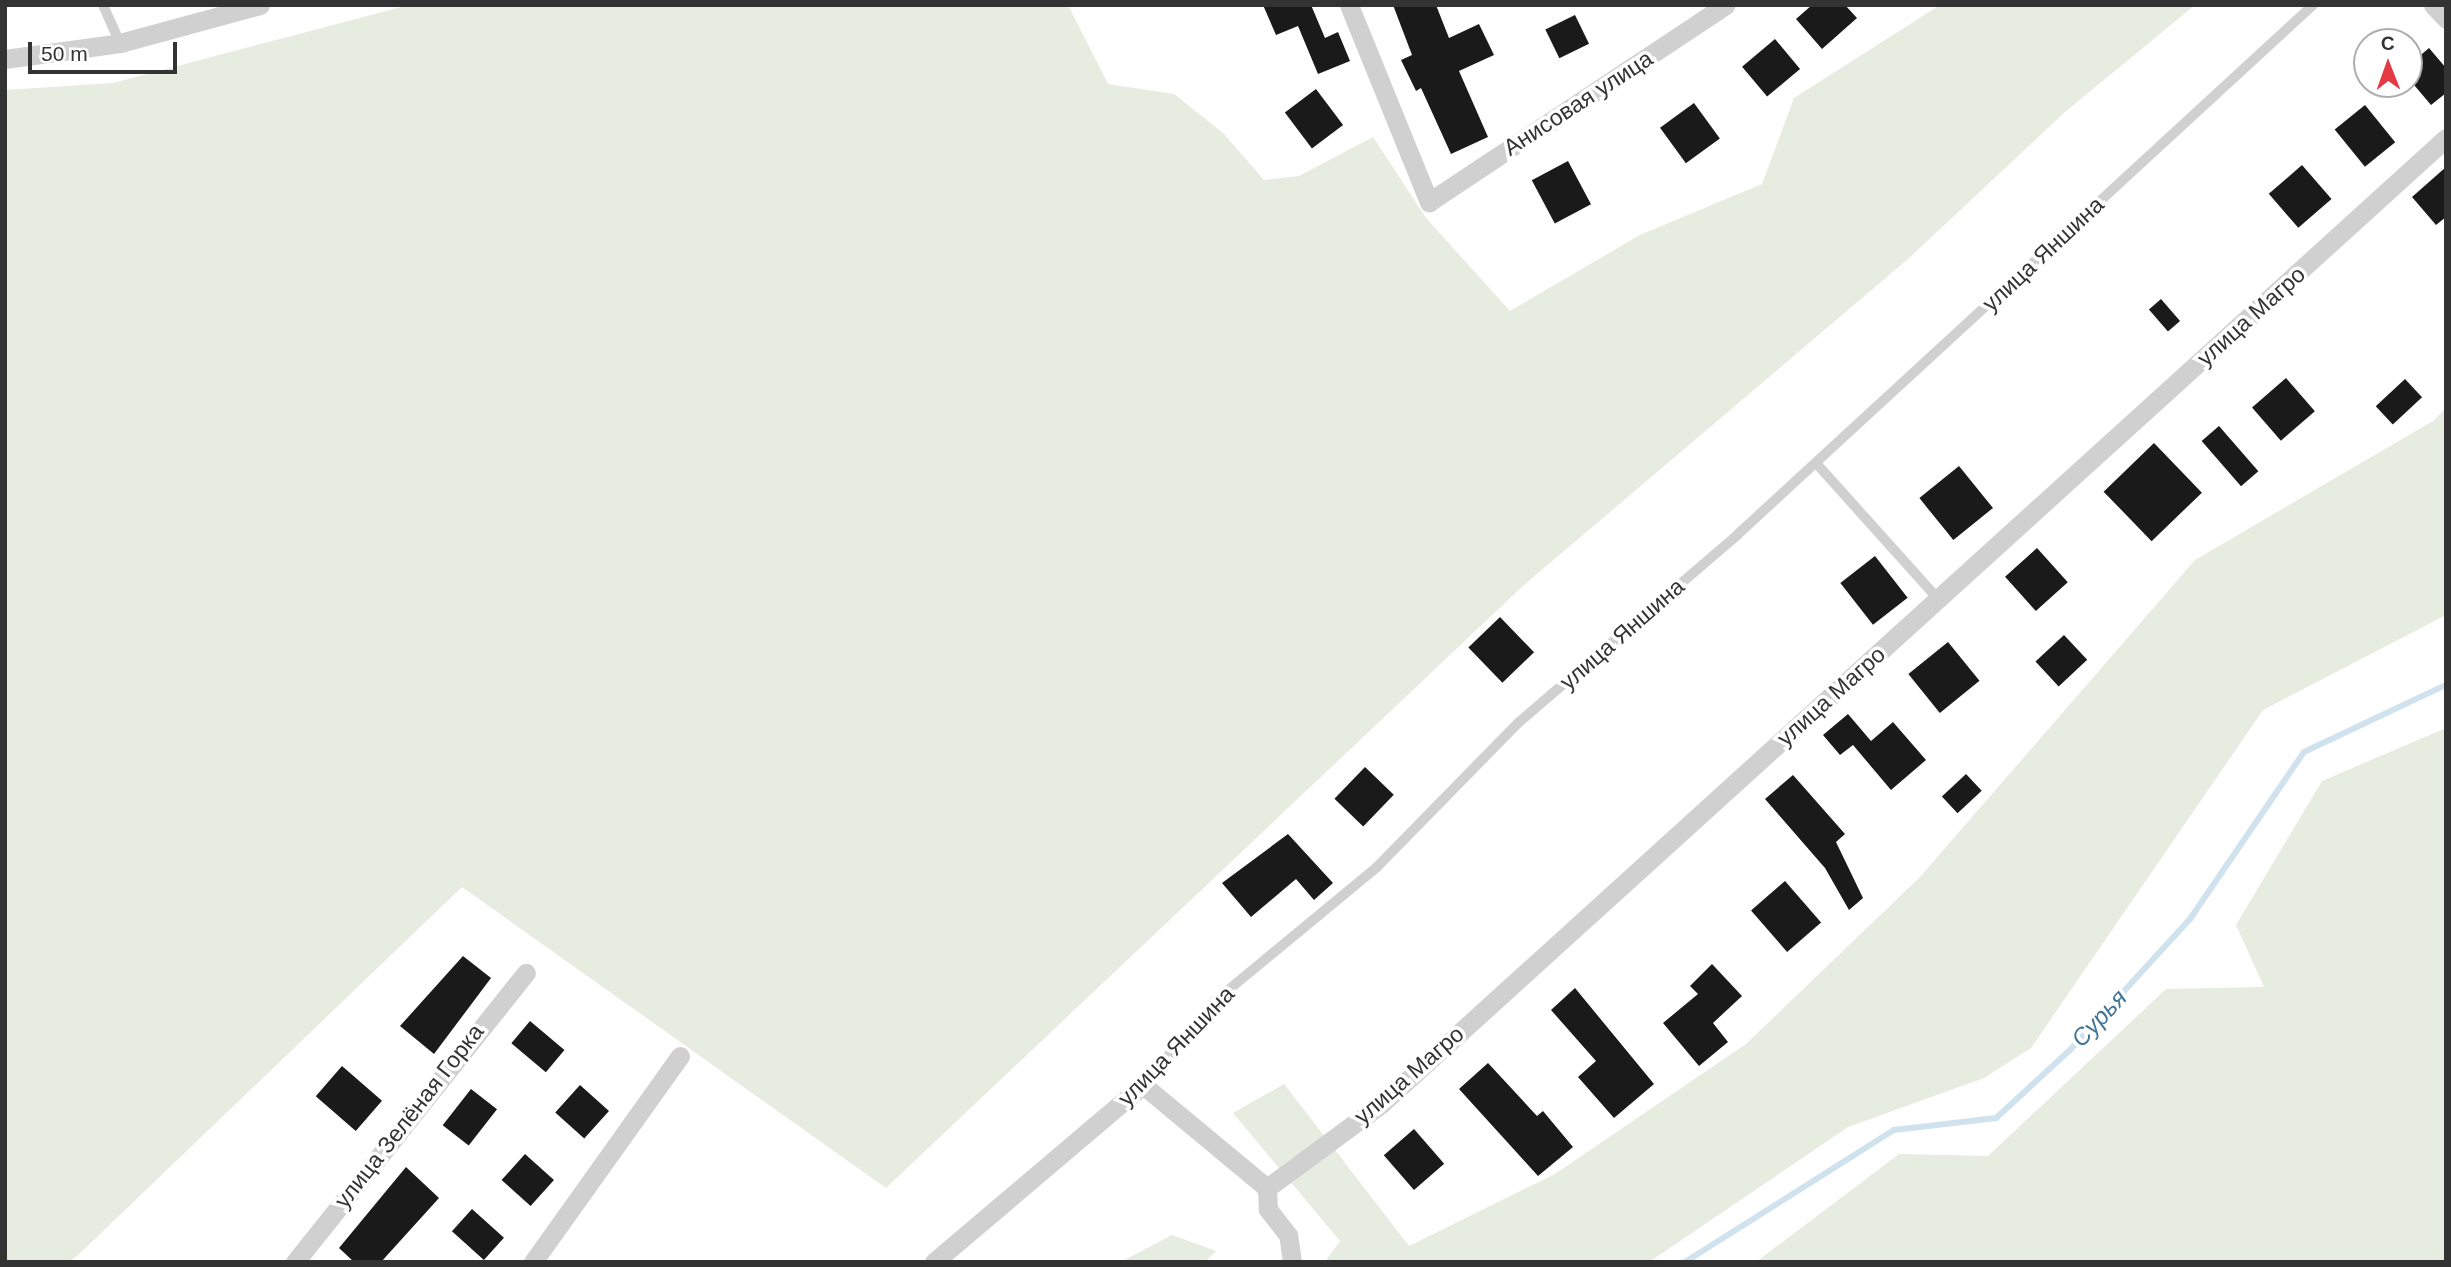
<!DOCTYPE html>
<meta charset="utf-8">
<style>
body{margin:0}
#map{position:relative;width:2451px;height:1267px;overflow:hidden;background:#fff;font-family:Helvetica,sans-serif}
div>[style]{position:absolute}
.green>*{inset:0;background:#e6ecdf}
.stream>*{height:6px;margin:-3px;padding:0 3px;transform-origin:3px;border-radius:3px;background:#cfe2ee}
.building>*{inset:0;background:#1a1a1a;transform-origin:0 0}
.service>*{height:10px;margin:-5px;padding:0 5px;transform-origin:5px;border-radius:5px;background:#d0d0d0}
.minor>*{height:19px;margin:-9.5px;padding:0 9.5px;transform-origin:9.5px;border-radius:9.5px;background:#d0d0d0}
span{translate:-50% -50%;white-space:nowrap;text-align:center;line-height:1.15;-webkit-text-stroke:7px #fff;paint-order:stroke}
.street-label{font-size:23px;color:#333}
.water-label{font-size:24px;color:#3f7597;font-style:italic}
.frame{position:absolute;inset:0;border:7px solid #333;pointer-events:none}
.north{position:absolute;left:2353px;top:28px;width:70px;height:70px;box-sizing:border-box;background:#fff;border:2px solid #adadad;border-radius:50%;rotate:359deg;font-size:19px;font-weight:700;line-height:28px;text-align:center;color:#333}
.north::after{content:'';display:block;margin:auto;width:24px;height:32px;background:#e63946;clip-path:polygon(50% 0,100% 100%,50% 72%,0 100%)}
.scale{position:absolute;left:28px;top:42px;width:149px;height:32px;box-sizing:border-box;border:4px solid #333;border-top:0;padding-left:9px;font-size:21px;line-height:24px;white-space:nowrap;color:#333;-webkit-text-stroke:5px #fff;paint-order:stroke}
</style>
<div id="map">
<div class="green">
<i style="clip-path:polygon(409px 5px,1068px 5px,1108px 84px,1174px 94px,1223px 133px,1264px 180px,1299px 176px,1373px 137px,1426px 218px,1510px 311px,1640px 235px,1762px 184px,1794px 98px,1940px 5px,2195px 5px,2065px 112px,1908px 259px,1524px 585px,886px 1188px,462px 887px,76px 1257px,68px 1262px,5px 1262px,5px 90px,113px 83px)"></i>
<i style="clip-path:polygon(2446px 408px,2446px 615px,2263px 710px,2031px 1048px,1984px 1078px,1848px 1127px,1649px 1262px,1325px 1262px,1340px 1241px,1233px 1113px,1284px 1084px,1409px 1246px,1555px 1174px,1746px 1044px,1920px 877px,2195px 560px,2433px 421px)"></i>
<i style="clip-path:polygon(2446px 728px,2446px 1262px,1756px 1262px,1899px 1154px,1988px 1156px,2166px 989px,2264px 987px,2236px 925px,2322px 781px)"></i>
<i style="clip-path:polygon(1172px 1235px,1216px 1251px,1205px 1262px,1121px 1262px)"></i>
</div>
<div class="stream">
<i style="left:1685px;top:1262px;width:247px;rotate:-32.3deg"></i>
<i style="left:1894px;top:1130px;width:103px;rotate:-6.7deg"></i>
<i style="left:1996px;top:1118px;width:100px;rotate:-42.6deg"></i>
<i style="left:2070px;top:1050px;width:178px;rotate:-47.5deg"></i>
<i style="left:2190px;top:919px;width:202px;rotate:-55.7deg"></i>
<i style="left:2304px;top:752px;width:157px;rotate:-25.3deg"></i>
</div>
<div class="building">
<i style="clip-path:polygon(1263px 5px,1311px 5px,1325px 38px,1338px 32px,1350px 61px,1318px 74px,1298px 26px,1276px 35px)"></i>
<i style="clip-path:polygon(1393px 5px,1436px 5px,1449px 38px,1479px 24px,1494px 55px,1459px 71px,1488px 137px,1451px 154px,1421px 88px,1416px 91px,1401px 60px,1412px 55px)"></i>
<i style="clip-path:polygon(1812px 5px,1845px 5px,1857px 18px,1822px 49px,1796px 19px)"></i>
<i style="left:1575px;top:15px;width:32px;height:33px;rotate:64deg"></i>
<i style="left:1775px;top:39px;width:39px;height:43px;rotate:50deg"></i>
<i style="clip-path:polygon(2429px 48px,2446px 68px,2446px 93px,2431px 105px,2409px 79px,2409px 65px)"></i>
<i style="left:1316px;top:89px;width:45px;height:39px;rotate:53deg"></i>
<i style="left:1694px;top:103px;width:44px;height:42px;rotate:54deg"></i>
<i style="left:2365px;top:105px;width:48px;height:39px;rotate:51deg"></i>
<i style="left:1568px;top:161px;width:49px;height:41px;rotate:62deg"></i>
<i style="left:2302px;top:165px;width:45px;height:44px;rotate:49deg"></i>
<i style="clip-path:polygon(2446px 167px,2446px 217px,2436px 225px,2412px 197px)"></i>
<i style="left:2161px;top:299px;width:29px;height:16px;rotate:49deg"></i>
<i style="left:2286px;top:378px;width:44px;height:45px;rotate:49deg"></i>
<i style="left:2405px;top:379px;width:25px;height:40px;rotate:47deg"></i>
<i style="left:2219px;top:426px;width:60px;height:23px;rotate:49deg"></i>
<i style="left:2154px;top:443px;width:69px;height:70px;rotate:46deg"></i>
<i style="left:1959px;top:466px;width:54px;height:51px;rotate:51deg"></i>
<i style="left:2037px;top:548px;width:46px;height:43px;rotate:48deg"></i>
<i style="left:1875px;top:556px;width:53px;height:44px;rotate:52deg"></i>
<i style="left:1500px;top:617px;width:49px;height:44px;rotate:46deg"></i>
<i style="left:2064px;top:635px;width:34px;height:39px;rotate:47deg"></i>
<i style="left:1948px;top:642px;width:50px;height:51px;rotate:51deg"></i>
<i style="clip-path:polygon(1848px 714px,1871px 741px,1893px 722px,1926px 760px,1891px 790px,1853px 745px,1840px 755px,1823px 735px)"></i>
<i style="left:1365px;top:767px;width:40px;height:44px;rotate:44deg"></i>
<i style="left:1966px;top:774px;width:23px;height:33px;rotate:47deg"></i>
<i style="clip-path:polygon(1793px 775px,1845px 834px,1836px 842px,1863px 898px,1849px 910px,1825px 868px,1765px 799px)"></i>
<i style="clip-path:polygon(1288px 834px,1333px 883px,1314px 900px,1296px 879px,1251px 917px,1222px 883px)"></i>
<i style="left:1785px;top:881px;width:55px;height:45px;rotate:49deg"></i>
<i style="clip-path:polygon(463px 956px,491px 978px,434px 1054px,400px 1026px)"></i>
<i style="clip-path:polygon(1712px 964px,1742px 996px,1713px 1023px,1728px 1042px,1699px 1066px,1663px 1023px,1698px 994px,1690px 986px)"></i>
<i style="clip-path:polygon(1575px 988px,1654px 1084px,1614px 1118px,1578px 1077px,1596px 1061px,1551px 1010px)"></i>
<i style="left:530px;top:1021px;width:45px;height:29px;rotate:40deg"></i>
<i style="clip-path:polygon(1488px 1063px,1537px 1116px,1543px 1111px,1573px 1147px,1538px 1176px,1459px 1089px)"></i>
<i style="left:342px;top:1066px;width:53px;height:40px;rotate:41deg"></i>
<i style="left:580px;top:1085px;width:39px;height:37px;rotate:42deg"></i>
<i style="left:471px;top:1089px;width:33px;height:46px;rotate:38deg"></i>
<i style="left:1414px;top:1129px;width:46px;height:40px;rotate:49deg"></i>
<i style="left:525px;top:1154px;width:39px;height:35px;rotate:42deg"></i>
<i style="clip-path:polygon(406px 1167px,439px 1198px,381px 1262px,354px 1262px,339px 1248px)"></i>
<i style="left:472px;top:1209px;width:43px;height:30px;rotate:42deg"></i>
</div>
<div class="service">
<i style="left:103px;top:5px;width:42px;rotate:65.9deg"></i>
<i style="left:1816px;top:463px;width:183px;rotate:48.1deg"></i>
<i style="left:1143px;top:1085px;width:111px;rotate:-49.4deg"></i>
<i style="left:1215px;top:1001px;width:209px;rotate:-39.6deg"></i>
<i style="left:1376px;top:868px;width:203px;rotate:-45.6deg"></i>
<i style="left:1518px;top:723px;width:289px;rotate:-40.6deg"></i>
<i style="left:1737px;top:535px;width:783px;rotate:-42.62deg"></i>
</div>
<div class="minor">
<i style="left:1349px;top:5px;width:213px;rotate:67.9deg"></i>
<i style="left:1429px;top:202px;width:356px;rotate:-33.6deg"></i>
<i style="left:2433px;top:5px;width:19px;rotate:47deg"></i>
<i style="left:5px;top:59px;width:116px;rotate:-7.9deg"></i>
<i style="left:120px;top:43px;width:145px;rotate:-15.2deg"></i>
<i style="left:295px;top:1262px;width:370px;rotate:-51.4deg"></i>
<i style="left:533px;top:1262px;width:253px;rotate:-54.5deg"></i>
<i style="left:934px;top:1262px;width:274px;rotate:-40.3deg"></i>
<i style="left:1143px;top:1085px;width:161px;rotate:39.7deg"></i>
<i style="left:1292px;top:1262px;width:27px;rotate:-98deg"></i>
<i style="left:1288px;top:1235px;width:33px;rotate:-128deg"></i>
<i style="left:1268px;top:1209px;width:21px;rotate:-93deg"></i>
<i style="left:1267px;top:1188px;width:142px;rotate:-36.4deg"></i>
<i style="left:1381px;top:1104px;width:1438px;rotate:-42.21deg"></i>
</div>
<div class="street-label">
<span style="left:1578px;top:103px;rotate:-33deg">Анисовая улица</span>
<span style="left:2043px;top:254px;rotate:-43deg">улица Яншина</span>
<span style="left:2251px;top:316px;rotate:-42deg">улица Магро</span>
<span style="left:1622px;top:634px;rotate:-41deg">улица Яншина</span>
<span style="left:1831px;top:696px;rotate:-42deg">улица Магро</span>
<span style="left:1176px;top:1046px;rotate:-46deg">улица Яншина</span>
<span style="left:1409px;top:1075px;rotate:-41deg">улица Магро</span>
<span style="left:409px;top:1116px;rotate:-52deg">улица Зелёная Горка</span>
</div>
<div class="water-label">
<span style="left:2099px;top:1018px;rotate:-47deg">Сурья</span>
</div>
<div class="frame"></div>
<div class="north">С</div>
<div class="scale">50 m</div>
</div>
